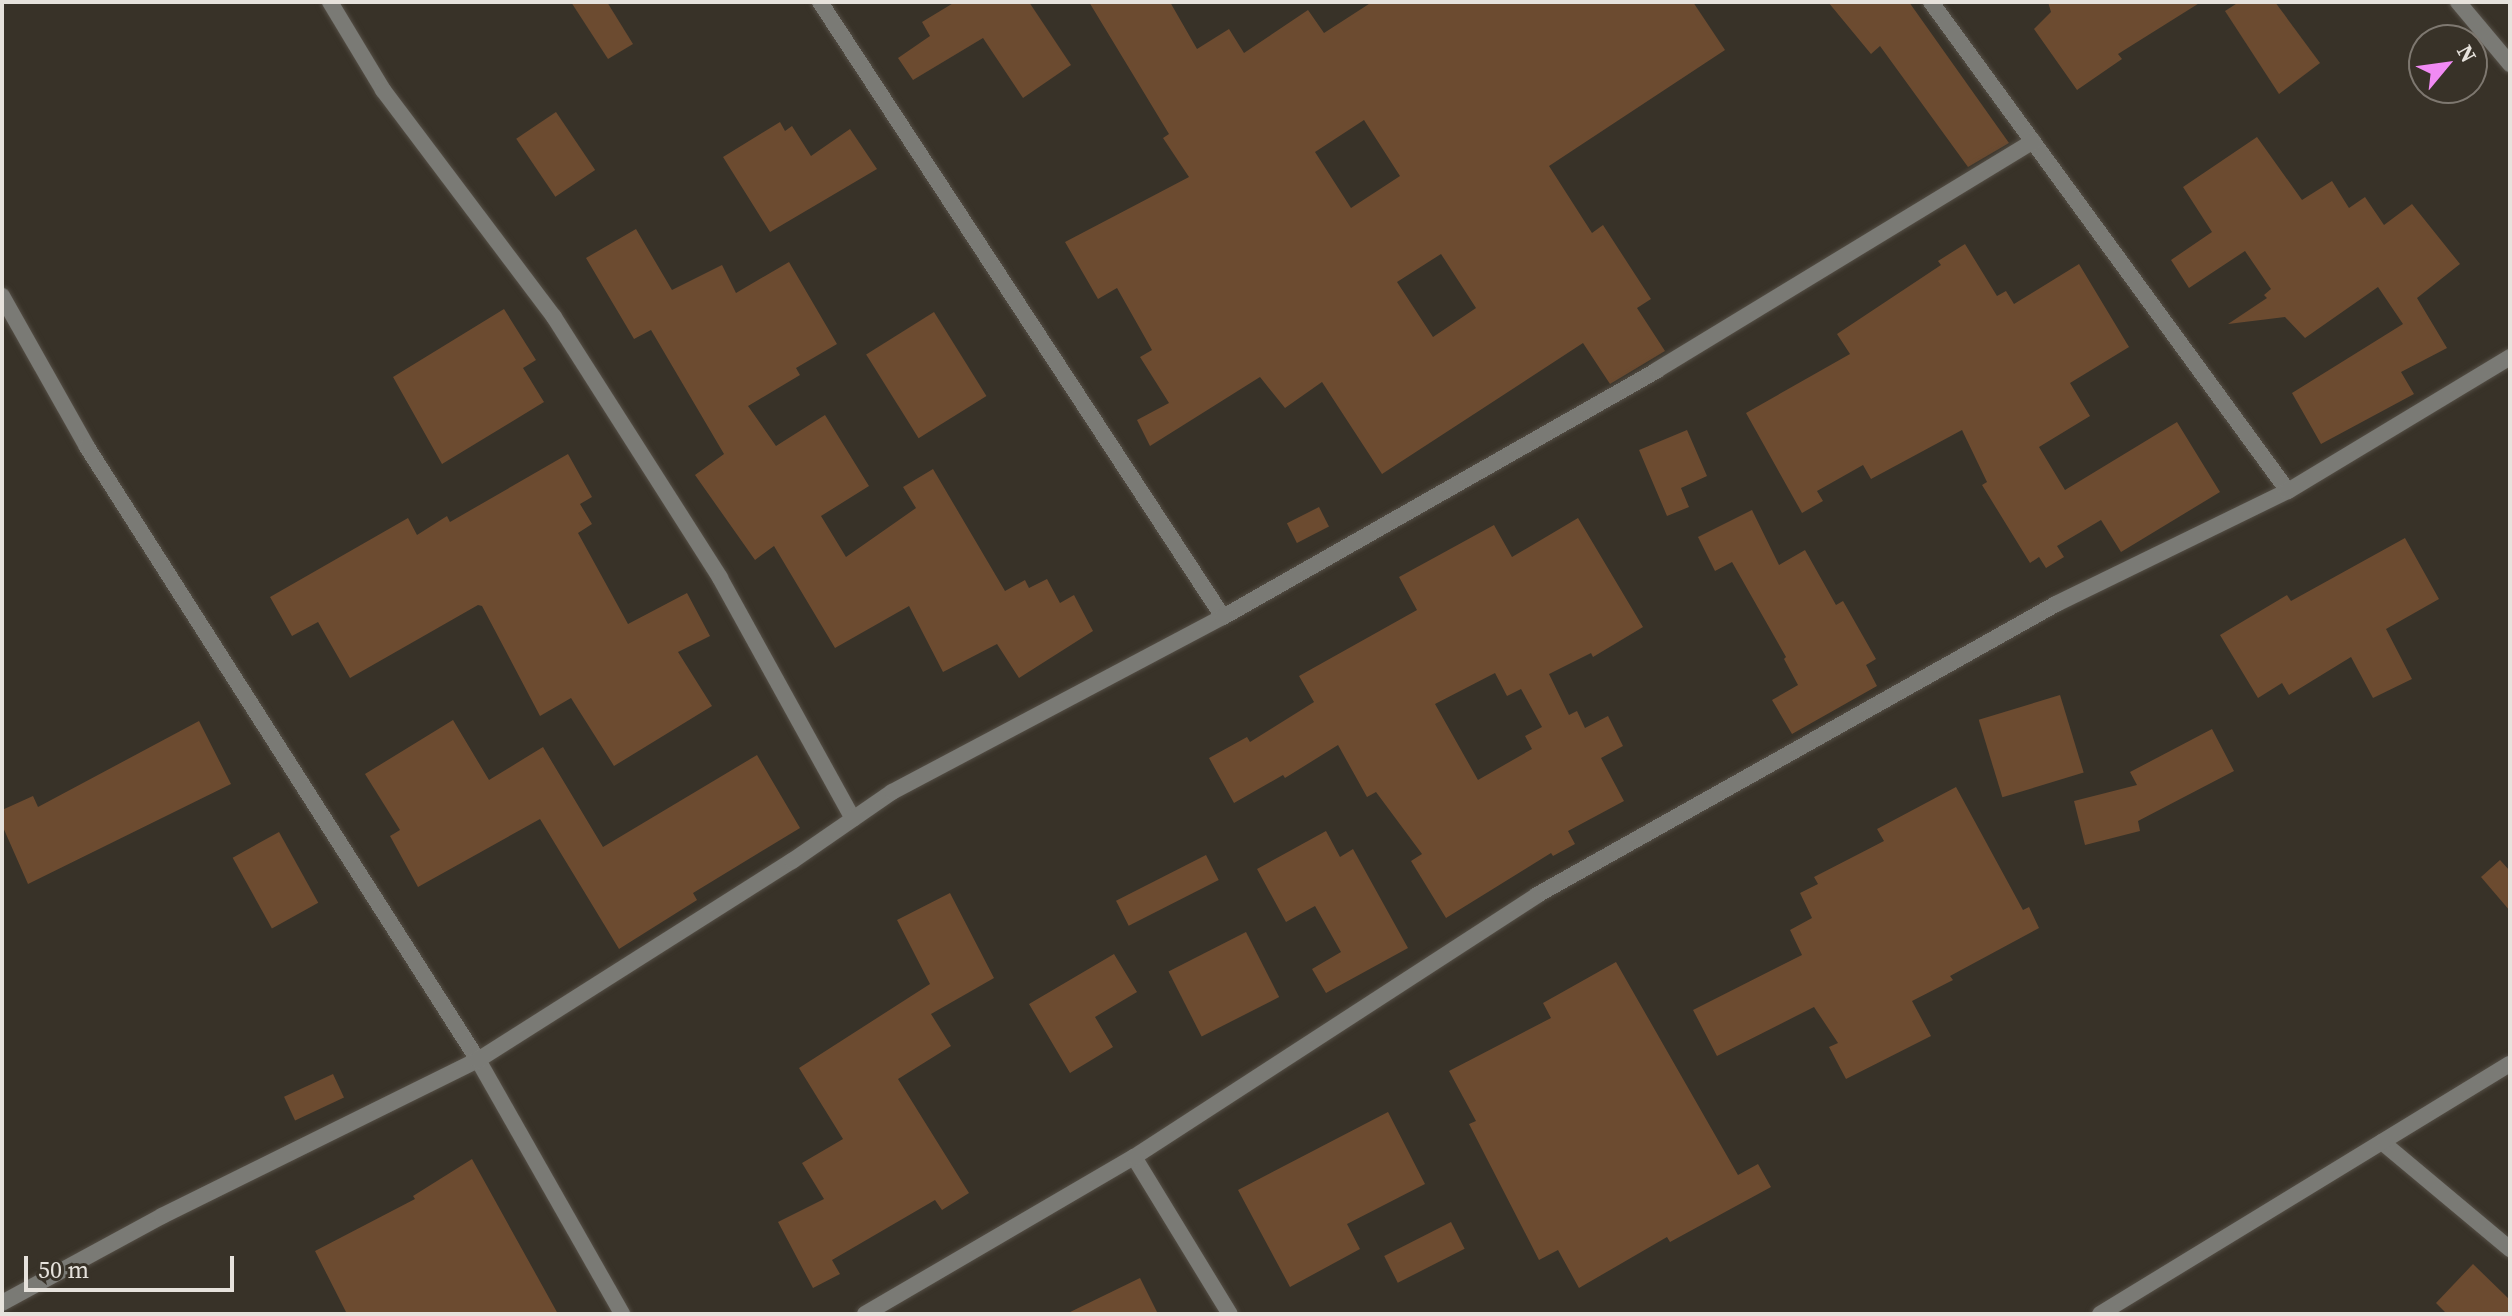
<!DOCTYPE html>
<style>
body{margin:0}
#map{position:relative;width:2512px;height:1316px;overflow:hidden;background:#383228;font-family:"Source Serif 4",serif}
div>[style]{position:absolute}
.building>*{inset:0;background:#6c4b30;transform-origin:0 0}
.roads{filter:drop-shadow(0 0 2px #544e45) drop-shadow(0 0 2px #544e45)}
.street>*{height:16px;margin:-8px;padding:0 8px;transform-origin:8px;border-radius:8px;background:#7a7a75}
span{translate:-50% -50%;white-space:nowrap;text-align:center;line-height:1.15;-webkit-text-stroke:6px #383228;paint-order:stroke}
.frame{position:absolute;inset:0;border:4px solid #e6e2dc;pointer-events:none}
.north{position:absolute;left:2408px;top:24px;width:80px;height:80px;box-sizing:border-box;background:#383228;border:2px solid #7e7870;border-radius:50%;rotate:61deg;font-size:22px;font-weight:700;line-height:32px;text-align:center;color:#e6e2dc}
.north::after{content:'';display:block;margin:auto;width:28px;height:36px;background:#f18af4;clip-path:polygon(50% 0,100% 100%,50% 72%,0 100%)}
.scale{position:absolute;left:24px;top:1256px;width:210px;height:36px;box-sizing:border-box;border:4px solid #e6e2dc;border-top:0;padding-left:10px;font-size:24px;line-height:28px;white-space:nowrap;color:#e6e2dc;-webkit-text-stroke:6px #383228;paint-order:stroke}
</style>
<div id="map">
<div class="building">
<i style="clip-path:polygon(571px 2px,607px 2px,633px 44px,608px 59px)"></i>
<i style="clip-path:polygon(955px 2px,1029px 2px,1071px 65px,1023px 98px,983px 38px,913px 80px,898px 58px,930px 36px,922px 22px)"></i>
<i style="clip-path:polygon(evenodd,1089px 2px,1170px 2px,1197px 49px,1229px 29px,1244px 53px,1308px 10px,1324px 33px,1372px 2px,1693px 2px,1725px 50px,1549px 166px,1592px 233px,1603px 225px,1651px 299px,1637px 308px,1665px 351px,1610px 384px,1583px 343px,1382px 474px,1322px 382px,1285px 408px,1260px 377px,1150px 446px,1137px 420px,1169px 403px,1140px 357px,1152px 350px,1117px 288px,1098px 299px,1065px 242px,1189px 177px,1163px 138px,1169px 134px,1089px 2px,1364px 120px,1400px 176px,1351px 208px,1315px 152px,1364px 120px,1089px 2px,1441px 254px,1476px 308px,1433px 337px,1397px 282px,1441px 254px)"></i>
<i style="clip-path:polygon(1828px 2px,1909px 2px,2009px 143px,1968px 167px,1880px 46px,1871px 54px)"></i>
<i style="clip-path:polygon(2048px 2px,2201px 2px,2118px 54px,2122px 59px,2077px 90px,2034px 29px,2051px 12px)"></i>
<i style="clip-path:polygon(2239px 2px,2275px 2px,2320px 63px,2279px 94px,2225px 11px)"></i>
<i style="left:556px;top:112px;width:70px;height:48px;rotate:56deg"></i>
<i style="clip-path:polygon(780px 122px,785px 131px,792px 126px,811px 156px,850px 129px,877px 169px,770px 232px,723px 157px)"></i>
<i style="clip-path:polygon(2257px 137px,2302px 200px,2332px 181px,2349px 208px,2365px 197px,2384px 225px,2412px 204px,2460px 264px,2417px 298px,2447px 348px,2401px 372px,2414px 394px,2321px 444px,2292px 393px,2403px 324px,2378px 287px,2305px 338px,2285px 317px,2228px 324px,2267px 298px,2264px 295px,2271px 289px,2245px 251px,2189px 288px,2171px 260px,2212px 232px,2183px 187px)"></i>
<i style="clip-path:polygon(636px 229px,672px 290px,722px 265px,736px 293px,789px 262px,837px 344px,796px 368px,800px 375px,748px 406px,776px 446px,825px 415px,869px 486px,821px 516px,846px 557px,916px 508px,903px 487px,933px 469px,1005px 591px,1025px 580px,1029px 588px,1047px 579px,1060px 603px,1074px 595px,1093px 631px,1019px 678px,997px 644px,943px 672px,909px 606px,835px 648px,774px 546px,755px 560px,695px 475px,724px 454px,651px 330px,634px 339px,586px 258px)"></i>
<i style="clip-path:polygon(1965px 244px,1997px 296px,2006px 291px,2014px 304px,2079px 264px,2129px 347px,2070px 383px,2090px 416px,2039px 447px,2065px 490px,2177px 422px,2220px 492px,2121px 552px,2101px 520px,2057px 546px,2064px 557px,2046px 568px,2039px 557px,2030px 563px,1982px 485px,1987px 482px,1962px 430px,1871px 479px,1863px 465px,1817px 491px,1823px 501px,1802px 513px,1746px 413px,1850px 354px,1837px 334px,1941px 265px,1938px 261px)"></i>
<i style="clip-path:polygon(504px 309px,536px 360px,523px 368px,544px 402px,442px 464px,393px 377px)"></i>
<i style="left:934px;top:312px;width:99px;height:80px;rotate:58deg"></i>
<i style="clip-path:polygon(1687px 430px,1707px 476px,1681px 488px,1689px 507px,1667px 516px,1639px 450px)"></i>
<i style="clip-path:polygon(568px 454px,592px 497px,580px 504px,592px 524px,578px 533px,628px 624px,687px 593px,710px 636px,678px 652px,712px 706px,614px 766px,571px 698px,540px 716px,482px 606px,478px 605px,350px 678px,318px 622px,292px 636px,270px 597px,408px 518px,417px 535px,447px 516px,450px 522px)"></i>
<i style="left:1319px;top:507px;width:22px;height:36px;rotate:63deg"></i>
<i style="clip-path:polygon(1752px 510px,1779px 565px,1805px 550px,1836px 605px,1843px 601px,1876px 659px,1866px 665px,1877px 686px,1792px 734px,1772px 700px,1798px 685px,1784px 659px,1786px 657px,1732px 562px,1715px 571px,1698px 537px)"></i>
<i style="clip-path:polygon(evenodd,1578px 518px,1643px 627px,1593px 657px,1591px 653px,1549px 674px,1569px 715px,1577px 711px,1585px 728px,1608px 716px,1623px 746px,1601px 758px,1624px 801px,1568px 831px,1575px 844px,1553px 856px,1551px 853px,1446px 918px,1411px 861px,1422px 854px,1376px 792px,1367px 797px,1338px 745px,1285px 778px,1283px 775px,1234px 803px,1209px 758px,1247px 737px,1250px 742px,1314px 702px,1299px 676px,1417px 610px,1399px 577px,1494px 525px,1512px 557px,1578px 518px,1495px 673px,1507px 696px,1521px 689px,1542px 727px,1525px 736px,1532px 749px,1478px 780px,1435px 704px,1495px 673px)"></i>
<i style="clip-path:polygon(2405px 538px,2439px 599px,2386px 629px,2412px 679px,2373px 698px,2351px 657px,2289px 695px,2282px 683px,2258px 698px,2220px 635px,2287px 595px,2291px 601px)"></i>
<i style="left:2060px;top:695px;width:81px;height:85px;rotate:73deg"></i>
<i style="clip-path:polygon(453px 720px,489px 780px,543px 747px,603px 847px,757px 755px,800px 828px,693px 893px,697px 900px,619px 949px,540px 819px,418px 887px,390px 836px,400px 830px,365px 774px)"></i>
<i style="clip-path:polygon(199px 721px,231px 784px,28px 884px,2px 825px,2px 810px,33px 796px,38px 807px)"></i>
<i style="clip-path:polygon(2212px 729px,2234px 771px,2138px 821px,2140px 831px,2085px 845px,2074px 801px,2137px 785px,2130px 772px)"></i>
<i style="clip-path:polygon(1956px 787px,2023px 910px,2029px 907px,2039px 928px,1950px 976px,1953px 980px,1912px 1001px,1931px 1036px,1846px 1079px,1829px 1047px,1838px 1043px,1814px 1007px,1717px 1056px,1693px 1010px,1802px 955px,1790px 930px,1812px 918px,1800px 893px,1818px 884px,1814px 877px,1884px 841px,1877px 829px)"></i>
<i style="clip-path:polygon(1326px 831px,1340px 857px,1353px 849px,1408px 948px,1326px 993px,1312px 969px,1341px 952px,1315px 906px,1286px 922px,1257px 869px)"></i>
<i style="left:279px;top:832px;width:81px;height:53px;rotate:61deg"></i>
<i style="left:1206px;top:855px;width:28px;height:101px;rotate:63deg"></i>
<i style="clip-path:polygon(2500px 860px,2510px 871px,2510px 911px,2481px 877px)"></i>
<i style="clip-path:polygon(950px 893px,994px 978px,931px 1014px,951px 1046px,898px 1079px,969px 1193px,942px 1210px,935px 1200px,832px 1260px,840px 1274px,813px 1288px,778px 1222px,824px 1199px,802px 1163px,843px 1139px,799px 1068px,930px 984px,897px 920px)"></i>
<i style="left:1246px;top:932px;width:73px;height:87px;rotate:63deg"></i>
<i style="clip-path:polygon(1114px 954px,1137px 992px,1095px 1017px,1113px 1047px,1070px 1073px,1029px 1004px)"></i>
<i style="clip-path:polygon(1616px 962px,1738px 1175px,1758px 1164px,1771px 1187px,1670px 1242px,1667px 1237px,1579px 1288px,1558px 1250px,1539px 1260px,1469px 1124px,1476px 1121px,1449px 1071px,1551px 1018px,1543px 1003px)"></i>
<i style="left:333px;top:1074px;width:26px;height:54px;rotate:65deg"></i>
<i style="clip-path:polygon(1388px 1112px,1425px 1184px,1347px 1224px,1360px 1249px,1290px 1287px,1238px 1190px)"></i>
<i style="clip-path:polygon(472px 1159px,558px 1314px,347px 1314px,315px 1251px,415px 1199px,413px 1196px)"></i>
<i style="left:1451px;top:1222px;width:30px;height:75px;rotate:63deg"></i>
<i style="clip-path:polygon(2473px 1264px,2510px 1300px,2510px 1314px,2447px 1314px,2436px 1303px)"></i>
<i style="clip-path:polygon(1140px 1278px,1158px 1314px,1066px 1314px)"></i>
</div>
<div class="roads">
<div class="street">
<i style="left:330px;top:2px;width:103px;rotate:58.9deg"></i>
<i style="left:383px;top:90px;width:284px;rotate:53deg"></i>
<i style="left:554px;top:317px;width:309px;rotate:57.5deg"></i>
<i style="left:720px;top:578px;width:275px;rotate:61.1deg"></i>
<i style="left:820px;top:2px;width:735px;rotate:56.76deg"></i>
<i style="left:1931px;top:2px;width:605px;rotate:53.87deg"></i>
<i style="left:2458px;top:2px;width:81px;rotate:50deg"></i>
<i style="left:2px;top:296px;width:173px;rotate:60.6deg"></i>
<i style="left:87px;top:447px;width:727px;rotate:57.47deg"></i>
<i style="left:478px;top:1060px;width:292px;rotate:60.4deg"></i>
<i style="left:2382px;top:1142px;width:167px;rotate:39.9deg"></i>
<i style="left:1134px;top:1157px;width:184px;rotate:58.6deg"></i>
<i style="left:2px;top:1303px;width:182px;rotate:-28.5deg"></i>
<i style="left:162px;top:1216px;width:352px;rotate:-26.3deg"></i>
<i style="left:478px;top:1060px;width:372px;rotate:-32.4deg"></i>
<i style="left:792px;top:861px;width:121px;rotate:-34.6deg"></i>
<i style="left:892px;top:792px;width:374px;rotate:-27.9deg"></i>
<i style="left:1223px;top:617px;width:499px;rotate:-29.6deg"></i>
<i style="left:1657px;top:370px;width:440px;rotate:-31.3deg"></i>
<i style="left:865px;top:1314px;width:311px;rotate:-30.3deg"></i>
<i style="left:1134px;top:1157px;width:481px;rotate:-33deg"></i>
<i style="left:1537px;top:895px;width:595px;rotate:-29.28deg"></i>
<i style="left:2056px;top:604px;width:258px;rotate:-26deg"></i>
<i style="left:2288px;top:491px;width:259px;rotate:-31.1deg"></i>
<i style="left:2100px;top:1314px;width:480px;rotate:-31.4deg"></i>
</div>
</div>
<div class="frame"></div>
<div class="north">N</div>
<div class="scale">50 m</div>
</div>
